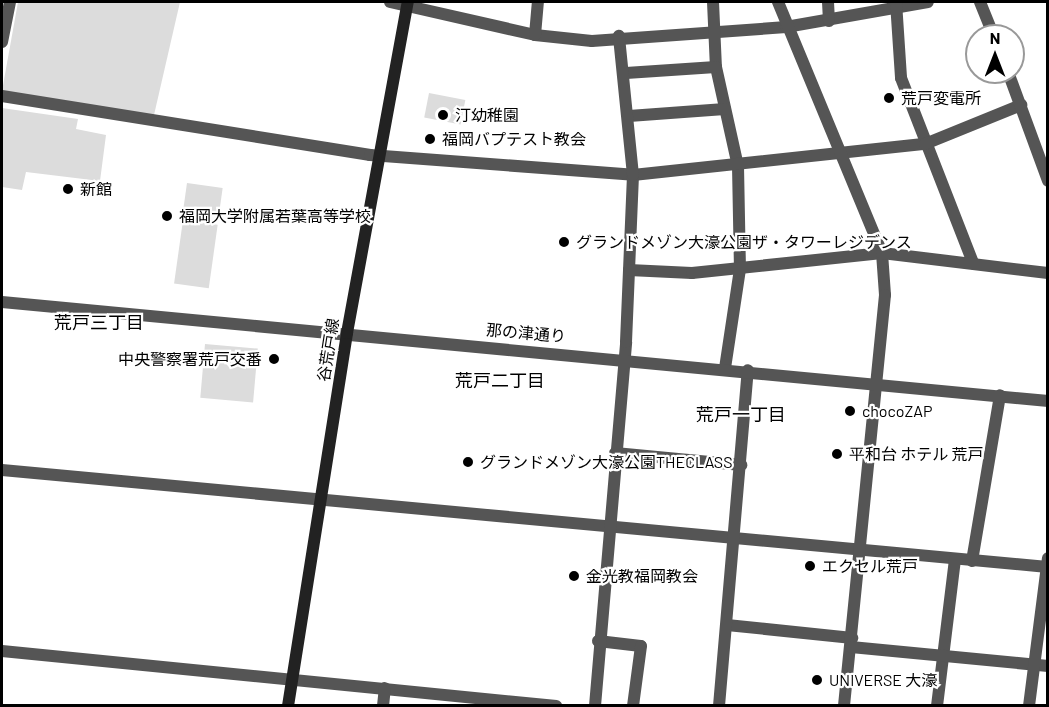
<!DOCTYPE html>
<meta charset="utf-8">
<style>
body{margin:0}
#map{position:relative;width:1049px;height:707px;overflow:hidden;background:#fff;font-family:Barlow,"Noto Sans JP",sans-serif}
div>[style]{position:absolute}
.green>*{inset:0;background:#dcdcdc;transform-origin:0 0}
.minor>*{height:12px;margin:-6px;padding:0 6px;transform-origin:6px;border-radius:6px;background:#555}
.tertiary>*{height:12px;margin:-6px;padding:0 6px;transform-origin:6px;border-radius:6px;background:#555}
.secondary>*{height:12px;margin:-6px;padding:0 6px;transform-origin:6px;border-radius:6px;background:#222}
.dots>*{width:16px;height:16px;translate:-50% -50%;box-sizing:border-box;border:3px solid #fff;border-radius:50%}
span{translate:-50% -50%;white-space:nowrap;text-align:center;line-height:1.15;-webkit-text-stroke:4.5px #fff;paint-order:stroke}
.poi-label{font-size:16px;color:#000}
.left{translate:0 -50%;text-align:left}
.right{translate:-100% -50%;text-align:right}
.street-label{font-size:16px;color:#000}
.neighbourhood-label{font-size:18px;color:#000}
.frame{position:absolute;inset:0;border:3px solid #000;pointer-events:none}
.north{position:absolute;left:965px;top:24px;width:60px;height:60px;box-sizing:border-box;background:#fff;border:2px solid #999;border-radius:50%;rotate:0deg;font-size:16px;font-weight:700;line-height:24px;text-align:center;color:#000}
.north::after{content:'';display:block;margin:auto;width:21px;height:27px;background:#000;clip-path:polygon(50% 0,100% 100%,50% 72%,0 100%)}
</style>
<div id="map">
<div class="green">
<i style="clip-path:polygon(18px 2px,180px 2px,154px 115px,2px 91px)"></i>
<i style="left:429px;top:93px;width:37px;height:25px;rotate:11deg"></i>
<i style="clip-path:polygon(2px 108px,78px 119px,76px 129px,106px 135px,100px 181px,26px 172px,22px 190px,2px 187px)"></i>
<i style="left:187px;top:183px;width:36px;height:29px;rotate:8deg"></i>
<i style="left:183px;top:220px;width:35px;height:64px;rotate:8deg"></i>
<i style="left:205px;top:344px;width:53px;height:54px;rotate:5deg"></i>
</div>
<div class="minor">
<i style="left:390px;top:2px;width:149px;rotate:12.8deg"></i>
<i style="left:535px;top:35px;width:57px;rotate:6deg"></i>
<i style="left:592px;top:41px;width:195px;rotate:-4.1deg"></i>
<i style="left:786px;top:27px;width:144px;rotate:-10deg"></i>
<i style="left:713px;top:2px;width:65px;rotate:87.4deg"></i>
<i style="left:716px;top:67px;width:101px;rotate:77.5deg"></i>
<i style="left:738px;top:166px;width:103px;rotate:88.9deg"></i>
<i style="left:740px;top:269px;width:100px;rotate:98.6deg"></i>
<i style="left:828px;top:2px;width:19px;rotate:87deg"></i>
<i style="left:896px;top:2px;width:76px;rotate:86.2deg"></i>
<i style="left:901px;top:78px;width:199px;rotate:68.7deg"></i>
<i style="left:535px;top:35px;width:33px;rotate:-85deg"></i>
<i style="left:2px;top:42px;width:41px;rotate:-78.7deg"></i>
<i style="left:626px;top:73px;width:90px;rotate:-3.8deg"></i>
<i style="left:2px;top:96px;width:373px;rotate:9.1deg"></i>
<i style="left:370px;top:155px;width:264px;rotate:4.3deg"></i>
<i style="left:633px;top:175px;width:294px;rotate:-6.1deg"></i>
<i style="left:925px;top:144px;width:104px;rotate:-22.1deg"></i>
<i style="left:629px;top:116px;width:96px;rotate:-4.2deg"></i>
<i style="left:615px;top:453px;width:127px;rotate:5.4deg"></i>
<i style="left:2px;top:470px;width:1050px;rotate:5.3deg"></i>
<i style="left:972px;top:561px;width:168px;rotate:-80.4deg"></i>
<i style="left:727px;top:625px;width:126px;rotate:5.9deg"></i>
<i style="left:598px;top:641px;width:43px;rotate:6.6deg"></i>
<i style="left:641px;top:646px;width:61px;rotate:97.6deg"></i>
<i style="left:2px;top:651px;width:557px;rotate:5.67deg"></i>
<i style="left:383px;top:706px;width:18px;rotate:-84deg"></i>
<i style="left:595px;top:706px;width:365px;rotate:-85.1deg"></i>
<i style="left:626px;top:342px;width:167px;rotate:-87.6deg"></i>
<i style="left:633px;top:175px;width:140px;rotate:-95.8deg"></i>
<i style="left:719px;top:706px;width:337px;rotate:-85.1deg"></i>
<i style="left:937px;top:706px;width:147px;rotate:-83deg"></i>
</div>
<div class="tertiary">
<i style="left:778px;top:2px;width:272px;rotate:67.5deg"></i>
<i style="left:882px;top:253px;width:42px;rotate:85.9deg"></i>
<i style="left:885px;top:295px;width:413px;rotate:95.7deg"></i>
<i style="left:980px;top:2px;width:37px;rotate:68deg"></i>
<i style="left:1008px;top:72px;width:116px;rotate:69.8deg"></i>
<i style="left:629px;top:270px;width:63px;rotate:2.7deg"></i>
<i style="left:692px;top:273px;width:191px;rotate:-6deg"></i>
<i style="left:882px;top:253px;width:167px;rotate:6.9deg"></i>
<i style="left:2px;top:302px;width:1051px;rotate:5.41deg"></i>
<i style="left:851px;top:647px;width:198px;rotate:5.5deg"></i>
<i style="left:1029px;top:706px;width:149px;rotate:-82.7deg"></i>
</div>
<div class="secondary">
<i style="left:288px;top:706px;width:378px;rotate:-81deg"></i>
<i style="left:347px;top:333px;width:337px;rotate:-79.6deg"></i>
</div>
<div class="dots">
<i style="left:889px;top:98px;background:#000"></i>
<i style="left:443px;top:115px;background:#000"></i>
<i style="left:430px;top:139px;background:#000"></i>
<i style="left:68px;top:189px;background:#000"></i>
<i style="left:167px;top:216px;background:#000"></i>
<i style="left:564px;top:242px;background:#000"></i>
<i style="left:274px;top:359px;background:#000"></i>
<i style="left:850px;top:411px;background:#000"></i>
<i style="left:837px;top:454px;background:#000"></i>
<i style="left:468px;top:462px;background:#000"></i>
<i style="left:810px;top:566px;background:#000"></i>
<i style="left:574px;top:576px;background:#000"></i>
<i style="left:817px;top:680px;background:#000"></i>
</div>
<div class="poi-label">
<span class="left" style="left:901px;top:98px">荒戸変電所</span>
<span class="left" style="left:455px;top:115px">汀幼稚園</span>
<span class="left" style="left:442px;top:139px">福岡バプテスト教会</span>
<span class="left" style="left:80px;top:189px">新館</span>
<span class="left" style="left:179px;top:216px">福岡大学附属若葉高等学校</span>
<span class="left" style="left:576px;top:242px">グランドメゾン大濠公園ザ・タワーレジデンス</span>
<span class="right" style="left:262px;top:359px">中央警察署荒戸交番</span>
<span class="left" style="left:862px;top:411px">chocoZAP</span>
<span class="left" style="left:849px;top:454px">平和台 ホテル 荒戸</span>
<span class="left" style="left:480px;top:462px">グランドメゾン大濠公園THECLASS</span>
<span class="left" style="left:822px;top:566px">エクセル荒戸</span>
<span class="left" style="left:586px;top:576px">金光教福岡教会</span>
<span class="left" style="left:829px;top:680px">UNIVERSE 大濠</span>
</div>
<div class="street-label">
<span style="left:526px;top:333px;rotate:5deg">那の津通り</span>
<span style="left:328px;top:350px;rotate:-81deg">谷荒戸線</span>
</div>
<div class="neighbourhood-label">
<span style="left:99px;top:322px">荒戸三丁目</span>
<span style="left:500px;top:380px">荒戸二丁目</span>
<span style="left:741px;top:414px">荒戸一丁目</span>
</div>
<div class="frame"></div>
<div class="north">N</div>
</div>
